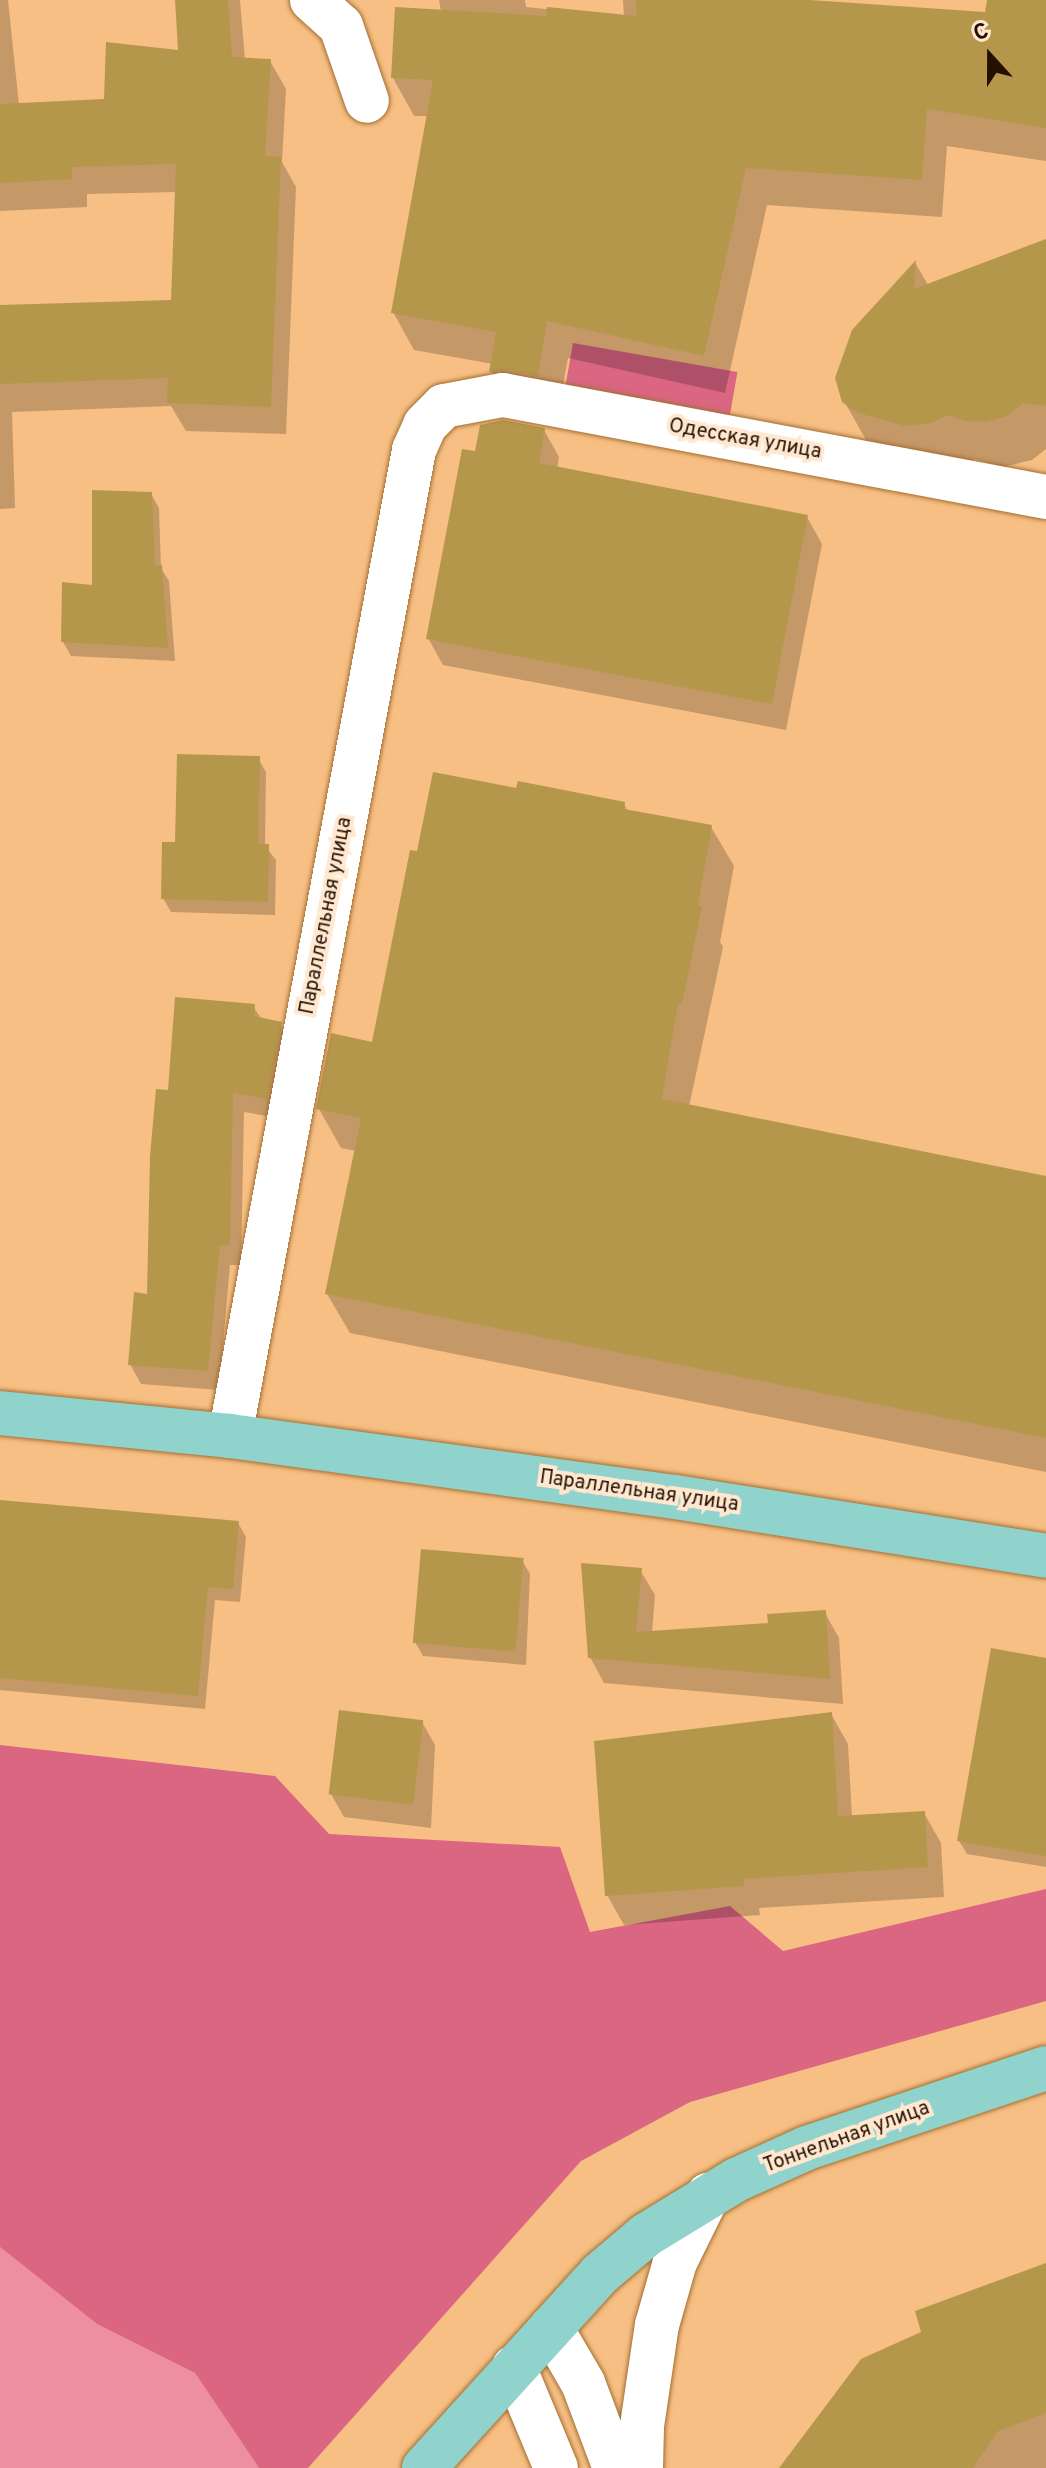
<!DOCTYPE html>
<meta charset="utf-8">
<style>
body{margin:0}
#map{position:relative;width:1046px;height:2468px;overflow:hidden;background:#f7bf83;font-family:Overpass,sans-serif}
div>[style]{position:absolute}
.green>*{inset:0;background:#ed8ea1}
.forest>*{inset:0;background:#da6682;transform-origin:0 0}
.shadow>*{inset:0;background:#0003}
.building>*{inset:0;background:#b5974c;transform-origin:0 0}
.roads{filter:drop-shadow(0 0 2px #a36f33) drop-shadow(0 0 2px #a36f33)}
.minor>*{height:44px;margin:-22px;padding:0 22px;transform-origin:22px;border-radius:22px;background:#fff}
.major>*{height:44px;margin:-22px;padding:0 22px;transform-origin:22px;border-radius:22px;background:#90d2cc}
span{translate:-50% -50%;white-space:nowrap;text-align:center;line-height:1.15;-webkit-text-stroke:8px #ffe7d0;paint-order:stroke}
.street-label{font-size:20px;color:#241000}
.north{position:absolute;left:950px;top:16px;width:80px;height:80px;-webkit-text-stroke:6px #ffe7d0;paint-order:stroke;rotate:339deg;font-size:22px;font-weight:700;line-height:32px;text-align:center;color:#241000}
.north::after{content:'';display:block;margin:auto;width:28px;height:36px;background:#241000;clip-path:polygon(50% 0,100% 100%,50% 72%,0 100%)}
</style>
<div id="map">
<div class="green">
<i style="clip-path:polygon(0 2247px,97px 2324px,195px 2373px,259px 2468px,0 2468px)"></i>
</div>
<div class="forest">
<i style="left:573px;top:343px;width:167px;height:47px;rotate:10deg"></i>
<i style="clip-path:polygon(0 1745px,275px 1776px,329px 1834px,560px 1847px,590px 1932px,730px 1906px,783px 1951px,1046px 1889px,1046px 2001px,690px 2102px,581px 2161px,308px 2468px,259px 2468px,195px 2373px,97px 2324px,0 2247px)"></i>
</div>
<div class="shadow">
<i style="clip-path:polygon(0 0,8px 0,19px 105px,106px 101px,180px 52px,177px 0,240px 0,245px 60px,270px 61px,286px 89px,282px 162px,296px 187px,286px 434px,186px 431px,171px 406px,12px 412px,15px 508px,0 509px,0 314px,173px 302px,177px 192px,87px 194px,87px 207px,0 211px)"></i>
<i style="clip-path:polygon(439px 0,525px 0,526px 7px,624px 17px,623px 0,782px 0,987px 14px,989px 0,1046px 0,1046px 161px,947px 146px,942px 217px,767px 205px,725px 393px,568px 358px,558px 413px,513px 409px,491px 372px,493px 364px,414px 350px,393px 312px,429px 116px,414px 116px,393px 78px,441px 12px)"></i>
<i style="clip-path:polygon(1046px 241px,1046px 449px,1032px 460px,1003px 467px,975px 459px,957px 468px,870px 447px,844px 401px,837px 378px,854px 330px,863px 318px,916px 264px,928px 285px)"></i>
<i style="clip-path:polygon(544px 430px,559px 457px,557px 469px,807px 517px,822px 544px,786px 730px,443px 665px,428px 638px,477px 453px)"></i>
<i style="clip-path:polygon(151px 494px,159px 508px,161px 568px,169px 581px,175px 661px,71px 656px,63px 642px)"></i>
<i style="clip-path:polygon(258px 758px,266px 772px,265px 846px,276px 860px,275px 915px,171px 912px,163px 898px,177px 844px)"></i>
<i style="clip-path:polygon(518px 791px,624px 804px,628px 812px,711px 827px,734px 866px,720px 942px,723px 947px,689px 1107px,1046px 1178px,1046px 1472px,350px 1333px,327px 1294px,356px 1151px,341px 1148px,319px 1109px,373px 1044px,418px 853px)"></i>
<i style="clip-path:polygon(253px 1006px,262px 1020px,280px 1024px,292px 1044px,278px 1118px,244px 1112px,241px 1265px,230px 1265px,219px 1390px,141px 1384px,130px 1364px,149px 1296px,169px 1092px)"></i>
<i style="clip-path:polygon(0 1508px,238px 1523px,246px 1537px,240px 1602px,215px 1600px,205px 1709px,0 1690px)"></i>
<i style="clip-path:polygon(522px 1560px,530px 1574px,526px 1665px,423px 1656px,415px 1642px)"></i>
<i style="clip-path:polygon(640px 1570px,655px 1595px,652px 1633px,770px 1625px,825px 1613px,839px 1638px,843px 1704px,604px 1683px,590px 1657px)"></i>
<i style="clip-path:polygon(1046px 1660px,1046px 1867px,967px 1854px,959px 1841px)"></i>
<i style="clip-path:polygon(831px 1714px,848px 1744px,852px 1817px,924px 1813px,941px 1843px,944px 1897px,759px 1908px,760px 1915px,624px 1925px,607px 1895px)"></i>
<i style="clip-path:polygon(422px 1722px,435px 1745px,431px 1828px,344px 1817px,331px 1794px)"></i>
<i style="clip-path:polygon(1046px 2265px,1046px 2468px,793px 2468px,923px 2333px)"></i>
</div>
<div class="building">
<i style="clip-path:polygon(175px 0,228px 0,232px 57px,271px 59px,265px 156px,281px 157px,271px 407px,167px 403px,168px 378px,0 384px,0 305px,171px 300px,176px 164px,72px 167px,72px 179px,0 183px,0 104px,104px 99px,106px 42px,178px 50px)"></i>
<i style="clip-path:polygon(636px 0,810px 0,985px 12px,987px 0,1046px 0,1046px 128px,927px 109px,922px 180px,746px 168px,704px 356px,547px 321px,538px 376px,508px 370px,489px 372px,496px 332px,391px 313px,433px 80px,391px 78px,395px 7px,546px 16px,547px 7px,637px 16px)"></i>
<i style="clip-path:polygon(1046px 239px,1046px 406px,1023px 403px,1007px 416px,986px 422px,965px 421px,948px 415px,931px 423px,906px 426px,858px 413px,842px 402px,835px 378px,852px 330px,916px 260px,914px 289px)"></i>
<i style="clip-path:polygon(503px 420px,545px 428px,539px 463px,808px 515px,772px 704px,426px 639px,462px 449px,475px 451px,480px 425px)"></i>
<i style="clip-path:polygon(92px 490px,152px 492px,155px 566px,162px 565px,168px 648px,61px 642px,62px 582px,92px 585px)"></i>
<i style="clip-path:polygon(177px 754px,260px 756px,258px 844px,269px 844px,268px 902px,161px 899px,162px 842px,175px 842px)"></i>
<i style="clip-path:polygon(433px 772px,516px 788px,518px 781px,625px 802px,624px 809px,712px 825px,698px 906px,702px 906px,682px 1004px,678px 1004px,662px 1099px,1046px 1176px,1046px 1438px,325px 1294px,361px 1118px,316px 1109px,331px 1033px,372px 1042px,410px 850px,417px 851px)"></i>
<i style="clip-path:polygon(175px 997px,255px 1004px,254px 1016px,282px 1022px,267px 1099px,233px 1093px,230px 1245px,220px 1245px,208px 1371px,128px 1365px,134px 1292px,147px 1294px,150px 1156px,156px 1089px,168px 1090px)"></i>
<i style="clip-path:polygon(0 1500px,239px 1521px,233px 1589px,208px 1587px,198px 1696px,0 1678px)"></i>
<i style="left:421px;top:1549px;width:103px;height:94px;rotate:5deg"></i>
<i style="clip-path:polygon(581px 1563px,642px 1568px,636px 1632px,768px 1623px,767px 1614px,826px 1610px,830px 1679px,588px 1658px)"></i>
<i style="clip-path:polygon(991px 1648px,1046px 1658px,1046px 1856px,957px 1841px)"></i>
<i style="left:339px;top:1710px;width:85px;height:85px;rotate:7deg"></i>
<i style="clip-path:polygon(832px 1712px,838px 1816px,925px 1811px,928px 1867px,744px 1879px,744px 1886px,605px 1896px,594px 1741px)"></i>
<i style="clip-path:polygon(1046px 2263px,1046px 2413px,998px 2431px,973px 2468px,779px 2468px,861px 2359px,921px 2332px,915px 2311px)"></i>
</div>
<div class="roads">
<div class="minor">
<i style="left:312px;top:0;width:39px;rotate:42deg"></i>
<i style="left:341px;top:26px;width:79px;rotate:70.9deg"></i>
<i style="left:230px;top:1436px;width:1003px;rotate:-79.43deg"></i>
<i style="left:414px;top:450px;width:27px;rotate:-66deg"></i>
<i style="left:425px;top:425px;width:27px;rotate:-45deg"></i>
<i style="left:444px;top:406px;width:60px;rotate:-10.6deg"></i>
<i style="left:503px;top:395px;width:552px;rotate:10.64deg"></i>
<i style="left:551px;top:2328px;width:64px;rotate:59.8deg"></i>
<i style="left:583px;top:2383px;width:91px;rotate:69.4deg"></i>
<i style="left:514px;top:2367px;width:109px;rotate:67.4deg"></i>
<i style="left:641px;top:2468px;width:42px;rotate:-88.6deg"></i>
<i style="left:642px;top:2426px;width:102px;rotate:-81.6deg"></i>
<i style="left:657px;top:2325px;width:66px;rotate:-74.1deg"></i>
<i style="left:675px;top:2262px;width:75px;rotate:-63.8deg"></i>
</div>
<div class="major">
<i style="left:0;top:1413px;width:231px;rotate:5.7deg"></i>
<i style="left:230px;top:1436px;width:449px;rotate:7.8deg"></i>
<i style="left:675px;top:1497px;width:376px;rotate:9deg"></i>
<i style="left:424px;top:2468px;width:262px;rotate:-47.8deg"></i>
<i style="left:600px;top:2274px;width:60px;rotate:-40.3deg"></i>
<i style="left:646px;top:2235px;width:105px;rotate:-31.4deg"></i>
<i style="left:736px;top:2180px;width:78px;rotate:-24.3deg"></i>
<i style="left:807px;top:2148px;width:252px;rotate:-18.5deg"></i>
</div>
</div>
<div class="street-label">
<span style="left:745px;top:440px;rotate:10deg">Одесская улица</span>
<span style="left:327px;top:916px;rotate:-79deg">Параллельная улица</span>
<span style="left:639px;top:1492px;rotate:8deg">Параллельная улица</span>
<span style="left:847px;top:2138px;rotate:-20deg">Тоннельная улица</span>
</div>
<div class="north">С</div>
</div>
